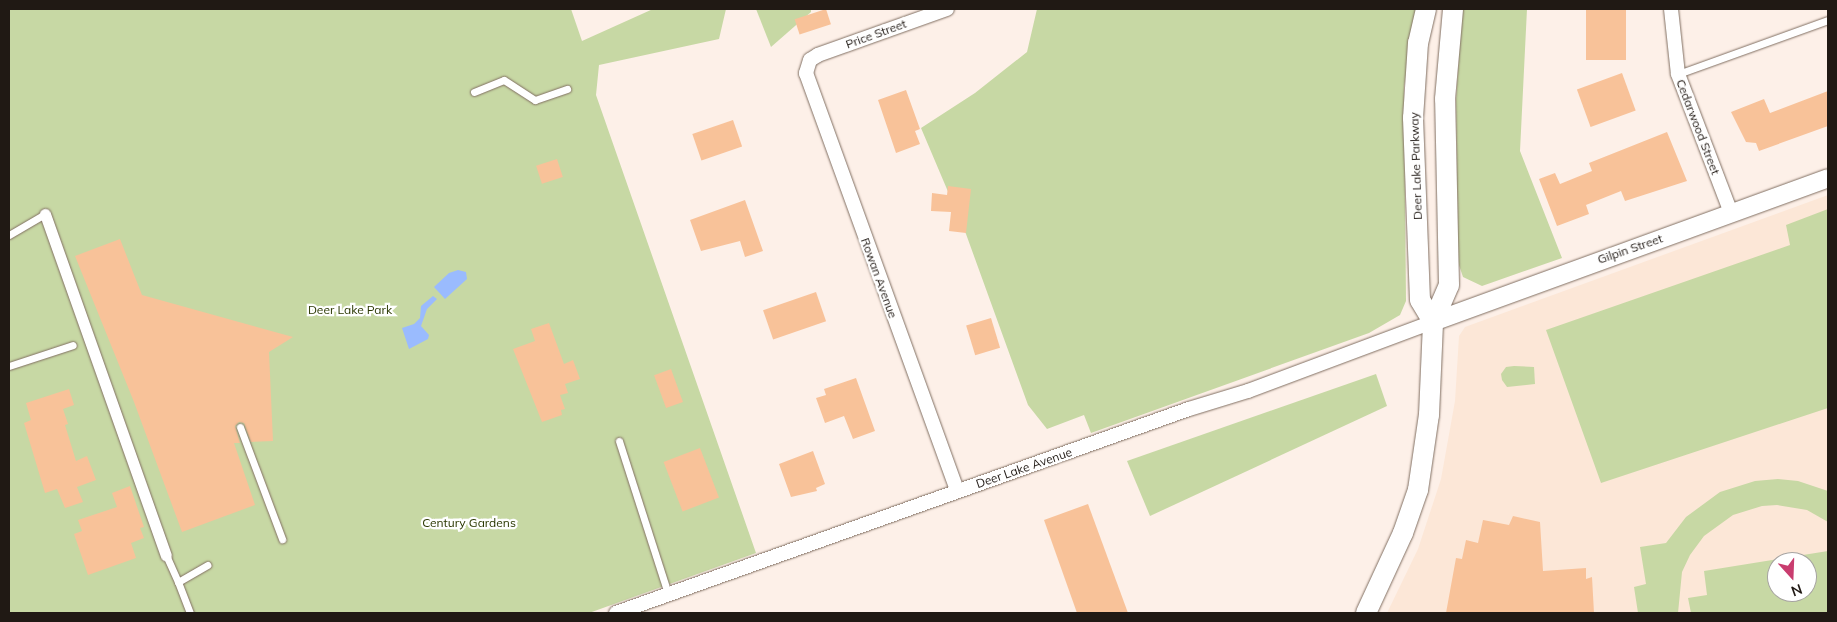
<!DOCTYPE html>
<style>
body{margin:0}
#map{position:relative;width:1837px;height:622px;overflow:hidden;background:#fdf0e8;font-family:Mulish,sans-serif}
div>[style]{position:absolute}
.built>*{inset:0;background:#fce7d7}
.green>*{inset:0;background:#c7d8a4}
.water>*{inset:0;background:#9abbfe}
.building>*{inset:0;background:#f8c299;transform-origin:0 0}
.roads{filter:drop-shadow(0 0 1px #816f62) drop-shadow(0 0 1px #816f62)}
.service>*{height:7px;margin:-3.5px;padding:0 3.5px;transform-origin:3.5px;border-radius:3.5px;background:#fff}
.pedestrian>*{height:11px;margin:-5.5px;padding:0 5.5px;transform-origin:5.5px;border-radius:5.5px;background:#fff}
.minor>*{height:14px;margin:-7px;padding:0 7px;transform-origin:7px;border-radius:7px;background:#fff}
.tertiary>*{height:18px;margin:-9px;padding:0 9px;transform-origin:9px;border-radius:9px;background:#fff}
.secondary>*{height:20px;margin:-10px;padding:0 10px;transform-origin:10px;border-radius:10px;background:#fff}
span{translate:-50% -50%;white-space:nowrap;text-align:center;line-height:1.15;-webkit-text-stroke:4.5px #fff;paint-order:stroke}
.street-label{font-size:12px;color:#201914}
.park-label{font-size:12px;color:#2a3700}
.frame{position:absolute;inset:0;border:10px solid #201914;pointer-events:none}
.north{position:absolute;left:1767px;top:552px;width:50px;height:50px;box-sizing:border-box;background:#fff;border:1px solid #a6a3a1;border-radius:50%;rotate:160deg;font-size:14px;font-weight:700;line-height:20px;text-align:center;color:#201914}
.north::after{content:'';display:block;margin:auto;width:18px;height:22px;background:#c93d6f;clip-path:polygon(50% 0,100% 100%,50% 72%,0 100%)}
</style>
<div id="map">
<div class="built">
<i style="clip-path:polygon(evenodd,1828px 195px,1828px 613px,1387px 613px,1418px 549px,1441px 479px,1455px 401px,1459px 336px,1465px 327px,1828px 195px,1777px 562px,1807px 562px,1807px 592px,1777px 592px,1777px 562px)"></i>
</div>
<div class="green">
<i style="clip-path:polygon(9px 9px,571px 9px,582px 41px,653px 9px,726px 9px,719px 39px,599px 65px,596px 95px,756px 553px,589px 613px,9px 613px)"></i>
<i style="clip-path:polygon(756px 9px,811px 9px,811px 12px,771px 47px)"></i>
<i style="clip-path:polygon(1037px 9px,1419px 9px,1404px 86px,1406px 301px,1400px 315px,1369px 333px,1091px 433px,1084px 415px,1047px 429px,1028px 405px,966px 234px,921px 128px,975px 93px,1027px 52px)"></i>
<i style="clip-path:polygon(1462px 9px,1527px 9px,1520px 151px,1562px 258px,1482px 286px,1463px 277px,1458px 262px,1456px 100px)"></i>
<i style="clip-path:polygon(1828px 209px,1828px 408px,1601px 483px,1546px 330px,1790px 245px,1786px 225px)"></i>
<i style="clip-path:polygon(1514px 366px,1534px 367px,1535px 384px,1507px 387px,1502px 380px,1501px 374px,1506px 367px)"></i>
<i style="clip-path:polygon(1376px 374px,1387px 406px,1150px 516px,1127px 461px)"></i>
<i style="clip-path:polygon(1778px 479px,1798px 481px,1828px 491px,1828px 522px,1807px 510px,1777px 505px,1762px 506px,1733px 515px,1704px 536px,1690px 555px,1682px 572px,1678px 613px,1638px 613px,1634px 587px,1646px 584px,1640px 547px,1666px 543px,1686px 517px,1720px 492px,1755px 481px)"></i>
<i style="clip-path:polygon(evenodd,1828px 551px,1828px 613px,1691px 613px,1688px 598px,1707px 595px,1704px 571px,1828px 551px,1777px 562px,1807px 562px,1807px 592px,1777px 592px,1777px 562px)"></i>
</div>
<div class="water">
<i style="clip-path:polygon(458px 270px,466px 272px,467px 279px,445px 299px,434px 287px,449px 273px)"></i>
<i style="clip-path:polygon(433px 296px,437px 299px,427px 309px,421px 326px,429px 335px,428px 339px,409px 349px,402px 328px,414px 324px,420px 318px,421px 306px)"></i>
</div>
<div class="building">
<i style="left:826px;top:9px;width:16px;height:33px;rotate:72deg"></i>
<i style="left:1586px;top:9px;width:40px;height:51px"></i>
<i style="left:1622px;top:73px;width:40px;height:48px;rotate:70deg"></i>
<i style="clip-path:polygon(906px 90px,920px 129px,915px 131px,920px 144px,896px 153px,878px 100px)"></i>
<i style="clip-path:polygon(1828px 91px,1828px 126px,1759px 151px,1756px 143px,1746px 142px,1731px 112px,1764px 99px,1770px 113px)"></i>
<i style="left:733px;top:120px;width:28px;height:43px;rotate:71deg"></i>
<i style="clip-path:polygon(1667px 132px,1687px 181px,1625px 201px,1621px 191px,1586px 205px,1589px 214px,1557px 226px,1539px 179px,1555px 173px,1560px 184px,1592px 171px,1589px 163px)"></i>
<i style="left:557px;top:159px;width:19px;height:22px;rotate:72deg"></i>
<i style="clip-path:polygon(948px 186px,971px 189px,966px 233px,949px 231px,951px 212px,931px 211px,932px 193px,947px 195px)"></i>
<i style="clip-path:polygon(745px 200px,763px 251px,745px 257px,740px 241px,701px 251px,690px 220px)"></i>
<i style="clip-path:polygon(120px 239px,142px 295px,293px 337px,269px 352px,273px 441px,251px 442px,244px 423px,239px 422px,235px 426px,240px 443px,234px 443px,255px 505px,182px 532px,134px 402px,75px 256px)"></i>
<i style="left:816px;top:292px;width:31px;height:56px;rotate:71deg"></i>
<i style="left:991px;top:318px;width:31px;height:26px;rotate:73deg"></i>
<i style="clip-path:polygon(549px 323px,564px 364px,573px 360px,580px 379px,565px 384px,568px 393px,560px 395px,565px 409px,561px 410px,562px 415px,542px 422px,513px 349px,535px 341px,531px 329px)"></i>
<i style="left:671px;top:369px;width:35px;height:18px;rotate:70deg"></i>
<i style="clip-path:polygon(856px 378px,875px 431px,853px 439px,844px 416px,825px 423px,816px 398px,826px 395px,824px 389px)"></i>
<i style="clip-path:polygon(69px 389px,74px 405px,63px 409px,68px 424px,65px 425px,76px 461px,87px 456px,96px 480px,77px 487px,83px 502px,65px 508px,57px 489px,45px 493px,24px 423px,31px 420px,26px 403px)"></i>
<i style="left:700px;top:448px;width:53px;height:39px;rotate:69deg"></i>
<i style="clip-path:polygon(813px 451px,825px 484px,816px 488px,817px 491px,791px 497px,779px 464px)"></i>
<i style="clip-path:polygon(130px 486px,144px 527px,140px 528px,144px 538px,131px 543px,136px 558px,88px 575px,74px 534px,82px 531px,78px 520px,117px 507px,112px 493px)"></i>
<i style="clip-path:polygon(1088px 504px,1128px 613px,1077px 613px,1044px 520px)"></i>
<i style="clip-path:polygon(1513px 516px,1540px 522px,1543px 571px,1586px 568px,1586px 579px,1592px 577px,1594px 613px,1446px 613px,1456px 558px,1462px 559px,1466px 540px,1478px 543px,1483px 520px,1509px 525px)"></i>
</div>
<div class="roads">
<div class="service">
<i style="left:1678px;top:74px;width:159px;rotate:-19.8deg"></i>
<i style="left:474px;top:92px;width:32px;rotate:-22deg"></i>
<i style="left:504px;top:80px;width:37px;rotate:33deg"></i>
<i style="left:535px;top:100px;width:34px;rotate:-19deg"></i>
<i style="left:9px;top:235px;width:42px;rotate:-30.3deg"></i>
<i style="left:9px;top:366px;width:67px;rotate:-18.2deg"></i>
<i style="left:240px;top:427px;width:120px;rotate:69.4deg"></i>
<i style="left:619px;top:441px;width:161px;rotate:72.2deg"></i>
<i style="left:166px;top:555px;width:30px;rotate:66deg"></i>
<i style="left:190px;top:613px;width:33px;rotate:-111deg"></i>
<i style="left:178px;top:582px;width:34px;rotate:-30deg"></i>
</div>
<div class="pedestrian">
<i style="left:45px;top:214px;width:362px;rotate:70.5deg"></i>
</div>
<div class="minor">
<i style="left:947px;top:9px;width:137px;rotate:160.4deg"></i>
<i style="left:818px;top:55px;width:9px;rotate:148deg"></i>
<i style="left:810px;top:60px;width:14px;rotate:107deg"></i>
<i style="left:806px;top:73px;width:444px;rotate:70.1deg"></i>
<i style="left:1671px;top:9px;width:65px;rotate:83.9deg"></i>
<i style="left:1678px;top:74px;width:149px;rotate:69.1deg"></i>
<i style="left:616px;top:613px;width:608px;rotate:-19.6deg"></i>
<i style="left:1189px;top:409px;width:62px;rotate:-17deg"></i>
<i style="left:1248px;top:391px;width:197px;rotate:-20.5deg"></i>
</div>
<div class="tertiary">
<i style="left:1433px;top:322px;width:420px;rotate:-20deg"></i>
</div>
<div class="secondary">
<i style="left:1426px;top:9px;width:35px;rotate:103deg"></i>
<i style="left:1418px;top:43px;width:75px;rotate:93.8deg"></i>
<i style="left:1413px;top:118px;width:182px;rotate:87.8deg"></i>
<i style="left:1420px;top:300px;width:26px;rotate:59deg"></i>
<i style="left:1366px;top:613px;width:88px;rotate:-65.2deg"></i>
<i style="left:1403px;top:533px;width:46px;rotate:-70.8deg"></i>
<i style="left:1418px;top:490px;width:76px;rotate:-81.7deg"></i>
<i style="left:1429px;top:415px;width:93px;rotate:-87.5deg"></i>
<i style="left:1433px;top:322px;width:40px;rotate:-66.6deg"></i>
<i style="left:1449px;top:285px;width:186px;rotate:-91.2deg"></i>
<i style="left:1445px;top:99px;width:90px;rotate:-84.9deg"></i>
</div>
</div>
<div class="street-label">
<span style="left:876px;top:34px;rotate:-20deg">Price Street</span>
<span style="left:1698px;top:127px;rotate:69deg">Cedarwood Street</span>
<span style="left:1416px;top:166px;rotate:-92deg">Deer Lake Parkway</span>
<span style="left:1630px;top:249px;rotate:-19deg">Gilpin Street</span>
<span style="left:879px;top:278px;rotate:70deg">Rowan Avenue</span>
<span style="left:1024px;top:468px;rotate:-19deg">Deer Lake Avenue</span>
</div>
<div class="park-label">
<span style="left:350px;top:310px">Deer Lake Park</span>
<span style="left:469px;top:523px">Century Gardens</span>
</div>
<div class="frame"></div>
<div class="north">N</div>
</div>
